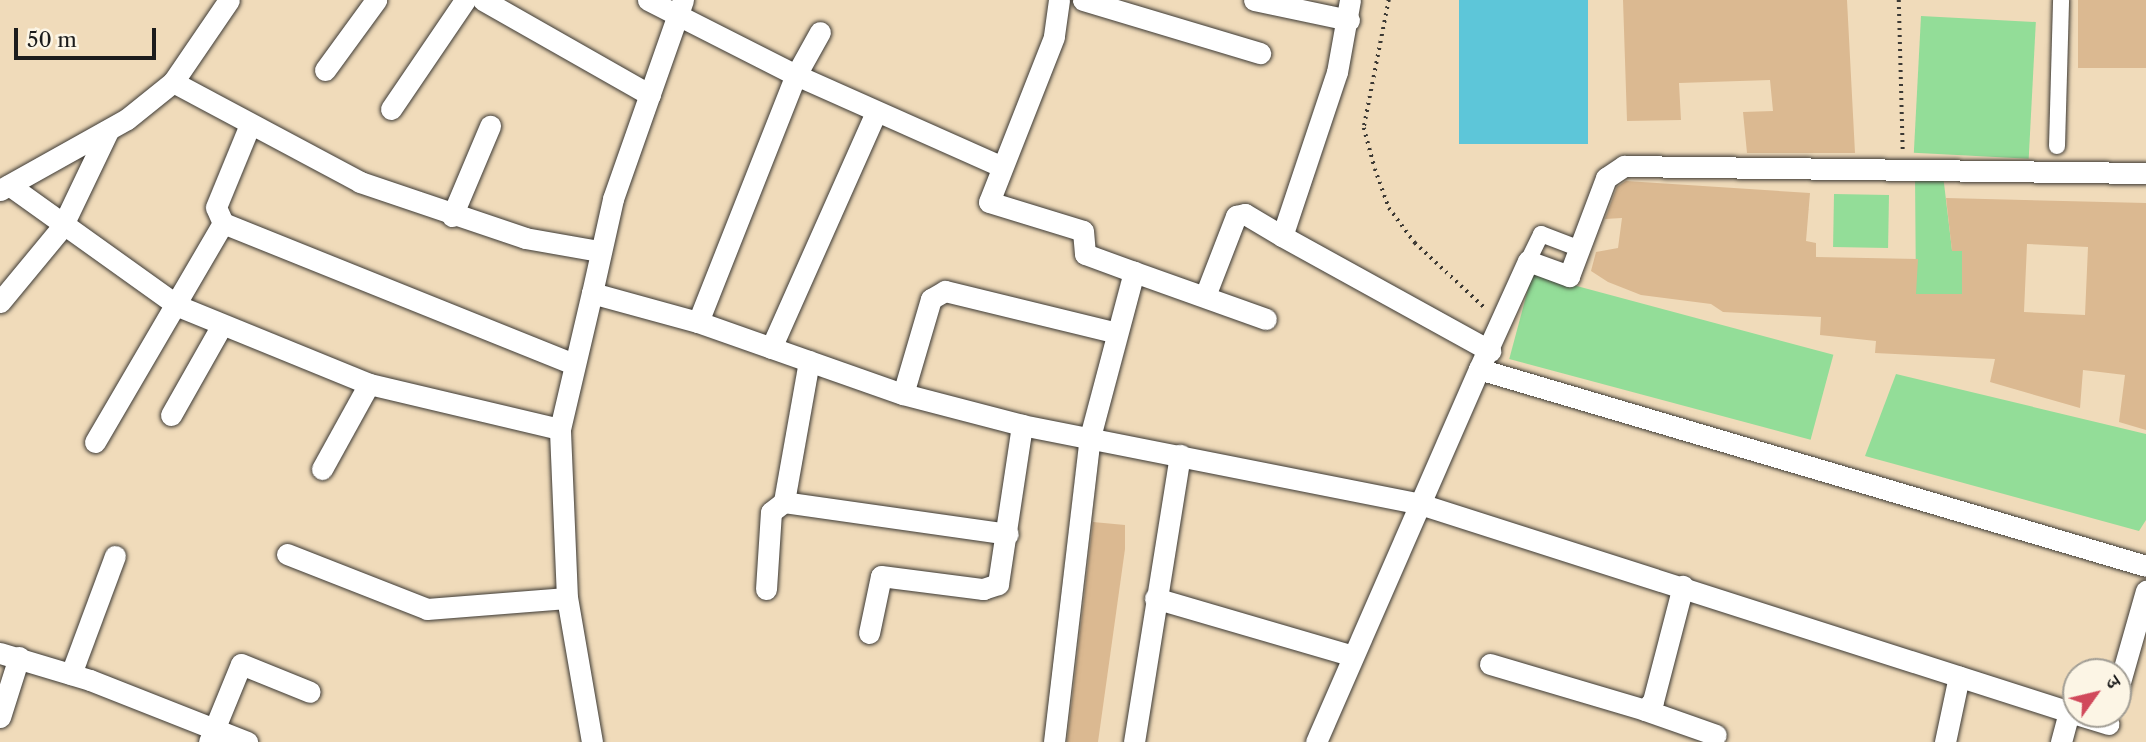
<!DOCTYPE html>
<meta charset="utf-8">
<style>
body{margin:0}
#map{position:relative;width:2146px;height:742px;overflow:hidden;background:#f0dbba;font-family:"Libre Caslon Text","Noto Serif Devanagari",serif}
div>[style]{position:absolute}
.green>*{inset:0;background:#93dd98;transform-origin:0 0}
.water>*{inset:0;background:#5dc6d9;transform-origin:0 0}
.building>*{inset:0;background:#dbb991;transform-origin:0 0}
.path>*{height:3.5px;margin-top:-1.75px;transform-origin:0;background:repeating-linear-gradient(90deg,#3c3934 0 2px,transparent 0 7px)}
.roads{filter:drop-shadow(0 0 2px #3c3934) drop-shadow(0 0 2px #3c3934)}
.pedestrian>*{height:16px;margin:-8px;padding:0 8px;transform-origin:8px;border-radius:8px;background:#fff}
.minor>*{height:21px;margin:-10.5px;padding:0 10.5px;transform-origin:10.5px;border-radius:10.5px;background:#fff}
span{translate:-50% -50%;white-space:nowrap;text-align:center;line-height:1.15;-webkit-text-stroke:6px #fcf5e5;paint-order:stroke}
.north{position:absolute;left:2062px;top:658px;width:70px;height:70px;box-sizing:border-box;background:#fcf5e5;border:2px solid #a29e95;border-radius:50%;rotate:56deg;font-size:19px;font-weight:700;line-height:28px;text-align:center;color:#1c1c1c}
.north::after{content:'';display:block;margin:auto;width:24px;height:32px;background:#d1495b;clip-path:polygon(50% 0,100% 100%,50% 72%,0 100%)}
.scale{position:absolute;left:14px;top:28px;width:142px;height:32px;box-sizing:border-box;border:4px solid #1c1c1c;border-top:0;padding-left:9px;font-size:21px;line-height:24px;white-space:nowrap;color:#1c1c1c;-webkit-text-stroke:5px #fcf5e5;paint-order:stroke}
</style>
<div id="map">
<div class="green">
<i style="left:1921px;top:16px;width:115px;height:137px;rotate:3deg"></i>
<i style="clip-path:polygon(1943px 175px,1952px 250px,1962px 251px,1962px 307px,1916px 294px,1915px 176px)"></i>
<i style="left:1834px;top:194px;width:55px;height:53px;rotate:1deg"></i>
<i style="left:1532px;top:274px;width:312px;height:88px;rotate:15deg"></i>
<i style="clip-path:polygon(1896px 374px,2146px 434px,2146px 520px,2139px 531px,1865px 456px)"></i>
</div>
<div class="water">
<i style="left:1459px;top:0;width:129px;height:144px"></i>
</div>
<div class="building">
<i style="clip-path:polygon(1623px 0,1847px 0,1855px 153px,1747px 153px,1743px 112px,1773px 111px,1770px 80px,1679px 83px,1681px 120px,1627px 121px)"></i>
<i style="left:2078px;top:0;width:68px;height:68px"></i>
<i style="clip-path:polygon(evenodd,1626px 181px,1810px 193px,1806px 241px,1816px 243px,1816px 257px,1918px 259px,1916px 294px,1962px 294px,1962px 251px,1952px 251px,1946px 198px,2146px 203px,2146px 430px,2119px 422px,2125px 375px,2083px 370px,2080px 408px,1990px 382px,1995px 359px,1875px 353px,1876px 341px,1820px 335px,1821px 317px,1723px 312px,1711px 304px,1641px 295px,1608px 282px,1591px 271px,1596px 252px,1618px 248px,1622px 218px,1605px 219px,1617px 187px,1626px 181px,2027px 244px,2088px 247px,2085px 315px,2024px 312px,2027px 244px)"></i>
<i style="clip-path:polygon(1093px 522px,1125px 525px,1125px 549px,1098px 742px,1067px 742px)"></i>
</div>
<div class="path">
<i style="left:1389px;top:0;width:130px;rotate:101.1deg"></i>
<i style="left:1364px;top:128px;width:42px;rotate:75deg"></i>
<i style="left:1375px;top:169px;width:41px;rotate:70.3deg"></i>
<i style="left:1389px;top:208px;width:44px;rotate:53.4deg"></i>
<i style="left:1415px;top:243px;width:97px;rotate:42.9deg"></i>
<i style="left:1899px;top:0;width:152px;rotate:88.5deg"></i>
</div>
<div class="roads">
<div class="pedestrian">
<i style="left:2057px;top:146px;width:146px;rotate:-88.4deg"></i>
<i style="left:1528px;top:261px;width:30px;rotate:-64deg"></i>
<i style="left:1541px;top:234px;width:42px;rotate:21deg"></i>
</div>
<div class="minor">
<i style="left:483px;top:0;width:192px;rotate:29.6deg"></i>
<i style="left:648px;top:0;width:166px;rotate:26.9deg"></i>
<i style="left:796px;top:75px;width:223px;rotate:24deg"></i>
<i style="left:683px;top:0;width:211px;rotate:109.4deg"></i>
<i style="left:613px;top:199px;width:96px;rotate:102.6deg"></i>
<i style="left:592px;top:293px;width:110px;rotate:15.3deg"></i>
<i style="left:698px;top:322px;width:217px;rotate:19.4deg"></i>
<i style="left:903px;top:394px;width:123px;rotate:14.6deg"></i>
<i style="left:1022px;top:425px;width:403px;rotate:11.2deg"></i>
<i style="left:1417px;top:503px;width:692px;rotate:17.75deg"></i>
<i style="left:1059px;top:0;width:37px;rotate:98deg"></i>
<i style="left:1054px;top:37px;width:177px;rotate:111.5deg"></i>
<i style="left:989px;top:202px;width:98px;rotate:17.1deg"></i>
<i style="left:1083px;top:231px;width:23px;rotate:85deg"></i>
<i style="left:1085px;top:254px;width:52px;rotate:20.2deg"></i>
<i style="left:1083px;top:0;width:185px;rotate:16.7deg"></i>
<i style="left:1254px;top:0;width:97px;rotate:11.9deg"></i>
<i style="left:1350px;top:0;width:73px;rotate:100.2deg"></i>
<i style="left:1337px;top:72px;width:173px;rotate:108.5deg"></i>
<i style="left:1282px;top:236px;width:238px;rotate:28.9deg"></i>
<i style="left:325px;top:70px;width:87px;rotate:-53.9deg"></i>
<i style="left:173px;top:82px;width:99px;rotate:-55.7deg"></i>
<i style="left:391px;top:109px;width:132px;rotate:-55.8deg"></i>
<i style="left:9px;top:185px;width:208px;rotate:35.6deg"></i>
<i style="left:178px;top:306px;width:206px;rotate:22.2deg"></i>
<i style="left:369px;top:384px;width:196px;rotate:13.3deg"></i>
<i style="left:0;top:190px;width:145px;rotate:-29.2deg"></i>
<i style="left:127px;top:119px;width:59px;rotate:-38.8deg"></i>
<i style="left:173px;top:82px;width:212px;rotate:28.1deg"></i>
<i style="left:360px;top:182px;width:174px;rotate:18.7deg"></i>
<i style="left:525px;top:238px;width:75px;rotate:10deg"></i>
<i style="left:452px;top:216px;width:98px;rotate:-67.1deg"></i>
<i style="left:223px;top:223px;width:376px;rotate:21.9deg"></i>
<i style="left:1205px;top:296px;width:86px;rotate:-68.8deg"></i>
<i style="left:1236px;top:216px;width:9px;rotate:-13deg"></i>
<i style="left:1245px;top:214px;width:43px;rotate:30.7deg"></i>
<i style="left:0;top:302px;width:97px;rotate:-50.4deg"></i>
<i style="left:62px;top:227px;width:106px;rotate:-64.4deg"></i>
<i style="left:698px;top:322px;width:266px;rotate:-68.4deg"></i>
<i style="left:796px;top:75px;width:49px;rotate:-60.8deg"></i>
<i style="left:771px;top:348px;width:258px;rotate:-66deg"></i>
<i style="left:809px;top:361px;width:143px;rotate:100.1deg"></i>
<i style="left:784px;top:502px;width:226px;rotate:8.1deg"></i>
<i style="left:1479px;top:369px;width:119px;rotate:-65.6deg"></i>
<i style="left:1528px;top:261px;width:44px;rotate:20.1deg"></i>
<i style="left:1569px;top:276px;width:105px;rotate:-69.3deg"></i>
<i style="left:1606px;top:178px;width:22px;rotate:-34deg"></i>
<i style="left:1624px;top:166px;width:522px;rotate:0.77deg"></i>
<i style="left:903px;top:394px;width:99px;rotate:-73.6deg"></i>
<i style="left:931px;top:299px;width:16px;rotate:-30deg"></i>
<i style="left:945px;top:291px;width:177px;rotate:13.7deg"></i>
<i style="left:171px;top:415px;width:103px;rotate:-60.5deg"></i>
<i style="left:95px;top:442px;width:254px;rotate:-59.7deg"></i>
<i style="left:223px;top:223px;width:17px;rotate:-114deg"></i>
<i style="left:216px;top:207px;width:87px;rotate:-67.6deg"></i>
<i style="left:322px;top:469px;width:97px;rotate:-61.1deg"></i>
<i style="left:287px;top:554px;width:150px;rotate:21.4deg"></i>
<i style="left:427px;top:609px;width:140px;rotate:-4.5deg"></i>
<i style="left:766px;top:589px;width:77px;rotate:-86.3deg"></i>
<i style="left:771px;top:512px;width:16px;rotate:-38deg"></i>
<i style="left:1155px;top:598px;width:206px;rotate:16.3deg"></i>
<i style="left:869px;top:633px;width:58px;rotate:-78.1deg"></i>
<i style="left:881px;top:576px;width:103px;rotate:7.3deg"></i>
<i style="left:983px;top:589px;width:16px;rotate:-18deg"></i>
<i style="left:998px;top:584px;width:161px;rotate:-81.4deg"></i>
<i style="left:0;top:653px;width:94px;rotate:16.7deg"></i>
<i style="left:90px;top:680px;width:169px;rotate:21.5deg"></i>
<i style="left:1490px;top:664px;width:162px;rotate:16.5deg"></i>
<i style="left:1645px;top:710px;width:12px;rotate:-48deg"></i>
<i style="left:1653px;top:701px;width:119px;rotate:-75.4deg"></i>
<i style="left:71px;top:674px;width:126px;rotate:-69.6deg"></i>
<i style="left:2118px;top:689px;width:102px;rotate:-74.1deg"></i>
<i style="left:1645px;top:710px;width:75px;rotate:19.4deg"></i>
<i style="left:2076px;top:714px;width:34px;rotate:17deg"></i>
<i style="left:0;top:717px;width:63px;rotate:-72.4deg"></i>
<i style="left:209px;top:742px;width:84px;rotate:-67.7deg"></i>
<i style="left:241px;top:664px;width:74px;rotate:22.1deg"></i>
<i style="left:592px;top:742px;width:146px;rotate:-99.8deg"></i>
<i style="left:567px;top:598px;width:169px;rotate:-92.4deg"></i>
<i style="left:560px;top:429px;width:140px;rotate:-76.8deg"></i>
<i style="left:1054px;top:742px;width:307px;rotate:-83.3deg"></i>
<i style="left:1090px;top:437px;width:171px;rotate:-75.1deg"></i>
<i style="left:1134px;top:272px;width:140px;rotate:19.6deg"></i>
<i style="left:1134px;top:742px;width:291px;rotate:-80.9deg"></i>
<i style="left:1316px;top:742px;width:407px;rotate:-66.4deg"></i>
<i style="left:1479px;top:369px;width:695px;rotate:16.45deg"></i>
<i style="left:1945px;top:742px;width:67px;rotate:-78deg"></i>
<i style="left:2061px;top:742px;width:31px;rotate:-75deg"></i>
</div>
</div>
<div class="north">उ</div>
<div class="scale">50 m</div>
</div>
